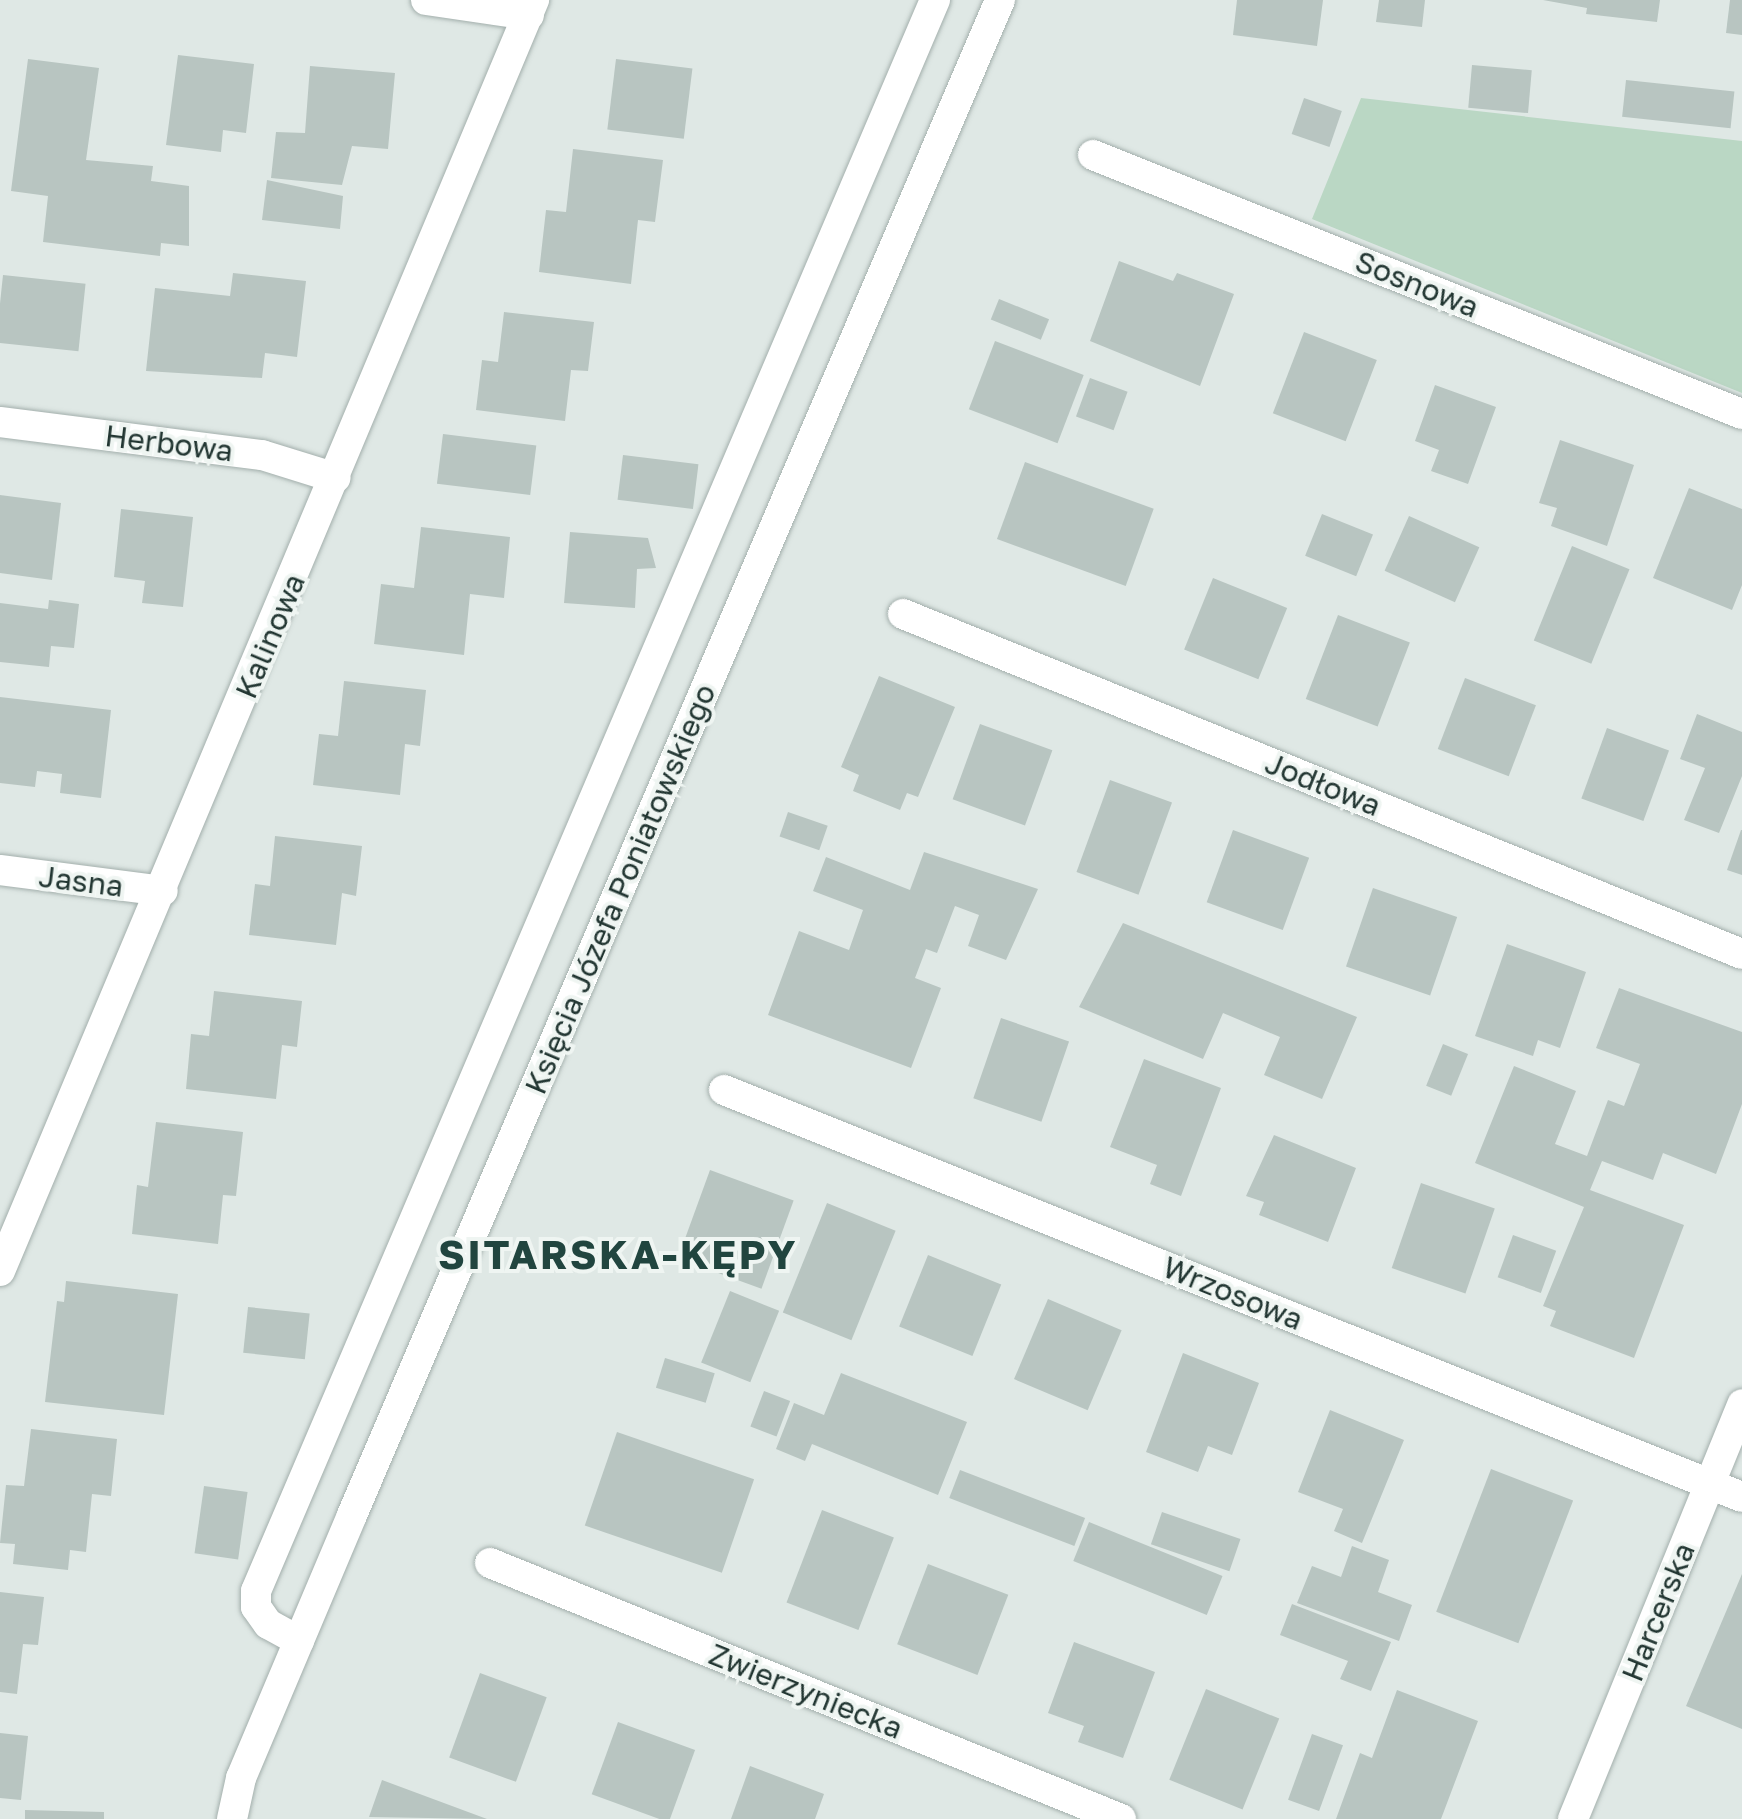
<!DOCTYPE html>
<meta charset="utf-8">
<style>
body{margin:0}
#map{position:relative;width:1742px;height:1819px;overflow:hidden;background:#dfe8e5;font-family:"Golos Text",sans-serif}
div>[style]{position:absolute}
.green>*{inset:0;background:#bad7c4}
.building>*{inset:0;background:#b8c5c1;transform-origin:0 0}
.roads{filter:drop-shadow(0 0 2px #a3afac) drop-shadow(0 0 2px #a3afac)}
.lane>*{height:30px;margin:-15px;padding:0 15px;transform-origin:15px;border-radius:15px;background:#fff}
.street>*{height:30px;margin:-15px;padding:0 15px;transform-origin:15px;border-radius:15px;background:#fff}
.secondary>*{height:30px;margin:-15px;padding:0 15px;transform-origin:15px;border-radius:15px;background:#fff}
span{translate:-50% -50%;white-space:nowrap;text-align:center;line-height:1.15;-webkit-text-stroke:8px #eff5f2;paint-order:stroke}
.street-label{font-size:30px;color:#223632}
.district-label{font-size:40px;color:#21453f;font-weight:700;letter-spacing:2.5px}
</style>
<div id="map">
<div class="green">
<i style="clip-path:polygon(1361px 98px,1742px 141px,1742px 393px,1312px 219px)"></i>
</div>
<div class="building">
<i style="clip-path:polygon(1237px 0,1323px 0,1317px 46px,1233px 35px)"></i>
<i style="clip-path:polygon(1379px 0,1425px 0,1422px 27px,1376px 22px)"></i>
<i style="clip-path:polygon(1543px 0,1660px 0,1657px 22px,1586px 14px,1587px 8px)"></i>
<i style="clip-path:polygon(1730px 0,1742px 0,1742px 35px,1726px 33px)"></i>
<i style="clip-path:polygon(178px 55px,254px 64px,246px 133px,223px 130px,221px 152px,166px 145px)"></i>
<i style="clip-path:polygon(28px 59px,99px 68px,86px 160px,153px 166px,151px 181px,189px 186px,189px 246px,161px 243px,160px 256px,43px 242px,48px 196px,11px 191px)"></i>
<i style="left:616px;top:59px;width:77px;height:71px;rotate:7deg"></i>
<i style="left:1472px;top:65px;width:60px;height:43px;rotate:5deg"></i>
<i style="clip-path:polygon(310px 66px,395px 73px,388px 149px,352px 146px,342px 185px,271px 178px,276px 132px,305px 133px)"></i>
<i style="left:1626px;top:80px;width:109px;height:37px;rotate:6deg"></i>
<i style="left:1304px;top:98px;width:40px;height:38px;rotate:19deg"></i>
<i style="clip-path:polygon(573px 149px,663px 160px,655px 222px,638px 220px,631px 284px,539px 272px,546px 210px,566px 212px)"></i>
<i style="clip-path:polygon(267px 180px,343px 196px,340px 229px,262px 220px)"></i>
<i style="clip-path:polygon(1119px 261px,1173px 281px,1177px 273px,1234px 294px,1200px 386px,1090px 341px)"></i>
<i style="clip-path:polygon(233px 273px,306px 281px,297px 357px,265px 353px,262px 378px,146px 371px,155px 288px,230px 296px)"></i>
<i style="left:3px;top:275px;width:83px;height:68px;rotate:6deg"></i>
<i style="left:999px;top:299px;width:54px;height:22px;rotate:22deg"></i>
<i style="clip-path:polygon(504px 312px,594px 322px,588px 371px,571px 370px,565px 421px,476px 410px,482px 360px,498px 362px)"></i>
<i style="left:1304px;top:332px;width:78px;height:87px;rotate:21deg"></i>
<i style="left:995px;top:341px;width:95px;height:73px;rotate:21deg"></i>
<i style="left:1090px;top:378px;width:40px;height:41px;rotate:20deg"></i>
<i style="clip-path:polygon(1435px 385px,1496px 407px,1468px 484px,1431px 471px,1439px 450px,1415px 441px)"></i>
<i style="left:443px;top:434px;width:94px;height:50px;rotate:7deg"></i>
<i style="clip-path:polygon(1560px 440px,1634px 465px,1607px 546px,1551px 526px,1557px 508px,1539px 503px)"></i>
<i style="left:623px;top:455px;width:76px;height:45px;rotate:7deg"></i>
<i style="left:1025px;top:462px;width:137px;height:82px;rotate:20deg"></i>
<i style="clip-path:polygon(1689px 488px,1742px 509px,1742px 585px,1732px 610px,1653px 578px)"></i>
<i style="clip-path:polygon(0 495px,61px 503px,52px 580px,0 573px)"></i>
<i style="clip-path:polygon(121px 509px,193px 517px,183px 607px,142px 603px,145px 581px,114px 577px)"></i>
<i style="left:1322px;top:514px;width:55px;height:45px;rotate:22deg"></i>
<i style="left:1409px;top:516px;width:77px;height:60px;rotate:24deg"></i>
<i style="clip-path:polygon(421px 527px,510px 537px,504px 598px,470px 594px,464px 655px,374px 644px,381px 584px,414px 588px)"></i>
<i style="clip-path:polygon(570px 532px,648px 538px,656px 568px,637px 569px,635px 608px,564px 603px)"></i>
<i style="left:1572px;top:546px;width:62px;height:102px;rotate:22deg"></i>
<i style="left:1213px;top:578px;width:80px;height:77px;rotate:22deg"></i>
<i style="clip-path:polygon(49px 600px,79px 604px,74px 648px,51px 646px,49px 667px,0 662px,0 603px,48px 609px)"></i>
<i style="left:1338px;top:615px;width:77px;height:90px;rotate:21deg"></i>
<i style="clip-path:polygon(879px 676px,955px 707px,918px 797px,907px 793px,900px 810px,853px 791px,859px 775px,841px 767px)"></i>
<i style="left:1465px;top:678px;width:76px;height:76px;rotate:21deg"></i>
<i style="clip-path:polygon(344px 681px,426px 690px,420px 746px,405px 744px,400px 795px,313px 785px,319px 734px,338px 736px)"></i>
<i style="clip-path:polygon(0 697px,111px 710px,101px 798px,60px 793px,62px 774px,37px 771px,35px 787px,0 783px)"></i>
<i style="clip-path:polygon(1697px 714px,1742px 732px,1742px 776px,1719px 833px,1684px 820px,1705px 768px,1680px 759px)"></i>
<i style="left:980px;top:724px;width:77px;height:80px;rotate:20deg"></i>
<i style="left:1607px;top:728px;width:66px;height:75px;rotate:20deg"></i>
<i style="left:1110px;top:780px;width:66px;height:98px;rotate:20deg"></i>
<i style="left:788px;top:812px;width:42px;height:26px;rotate:19deg"></i>
<i style="left:1233px;top:830px;width:81px;height:77px;rotate:20deg"></i>
<i style="clip-path:polygon(1741px 830px,1742px 830px,1742px 875px,1727px 870px)"></i>
<i style="clip-path:polygon(275px 836px,362px 846px,356px 896px,342px 893px,336px 945px,249px 935px,255px 884px,270px 886px)"></i>
<i style="clip-path:polygon(924px 852px,1038px 889px,1006px 960px,968px 946px,979px 915px,955px 906px,937px 953px,926px 949px,915px 978px,941px 988px,911px 1068px,768px 1015px,799px 931px,849px 950px,863px 910px,813px 891px,826px 857px,910px 890px)"></i>
<i style="left:1373px;top:888px;width:89px;height:83px;rotate:19deg"></i>
<i style="clip-path:polygon(1123px 923px,1357px 1017px,1322px 1099px,1264px 1075px,1280px 1037px,1223px 1013px,1203px 1059px,1079px 1007px)"></i>
<i style="clip-path:polygon(1507px 944px,1586px 972px,1560px 1048px,1538px 1040px,1533px 1056px,1475px 1036px)"></i>
<i style="clip-path:polygon(1619px 988px,1742px 1032px,1742px 1104px,1716px 1174px,1663px 1153px,1653px 1180px,1602px 1161px,1590px 1190px,1684px 1225px,1634px 1358px,1550px 1326px,1556px 1311px,1543px 1306px,1584px 1207px,1475px 1163px,1514px 1066px,1576px 1091px,1555px 1144px,1587px 1156px,1608px 1100px,1624px 1106px,1640px 1064px,1596px 1048px)"></i>
<i style="clip-path:polygon(214px 991px,302px 1001px,297px 1047px,282px 1045px,276px 1099px,186px 1089px,191px 1034px,209px 1036px)"></i>
<i style="left:1001px;top:1018px;width:72px;height:85px;rotate:19deg"></i>
<i style="left:1443px;top:1044px;width:27px;height:45px;rotate:22deg"></i>
<i style="clip-path:polygon(1144px 1059px,1221px 1088px,1181px 1196px,1150px 1184px,1157px 1165px,1110px 1147px)"></i>
<i style="clip-path:polygon(156px 1122px,243px 1132px,236px 1196px,223px 1195px,218px 1244px,132px 1234px,137px 1185px,148px 1187px)"></i>
<i style="clip-path:polygon(1274px 1135px,1356px 1168px,1328px 1242px,1259px 1215px,1264px 1202px,1246px 1196px)"></i>
<i style="left:710px;top:1170px;width:89px;height:94px;rotate:20deg"></i>
<i style="left:1421px;top:1183px;width:78px;height:90px;rotate:19deg"></i>
<i style="left:827px;top:1203px;width:74px;height:118px;rotate:22deg"></i>
<i style="left:1513px;top:1235px;width:46px;height:45px;rotate:20deg"></i>
<i style="left:928px;top:1255px;width:79px;height:77px;rotate:22deg"></i>
<i style="clip-path:polygon(66px 1281px,178px 1294px,164px 1415px,45px 1402px,57px 1301px,64px 1302px)"></i>
<i style="left:730px;top:1291px;width:53px;height:77px;rotate:22deg"></i>
<i style="left:1048px;top:1299px;width:80px;height:87px;rotate:23deg"></i>
<i style="left:248px;top:1307px;width:62px;height:46px;rotate:6deg"></i>
<i style="clip-path:polygon(1183px 1353px,1259px 1383px,1232px 1455px,1208px 1446px,1198px 1472px,1146px 1452px)"></i>
<i style="left:665px;top:1358px;width:52px;height:31px;rotate:17deg"></i>
<i style="clip-path:polygon(841px 1373px,967px 1422px,938px 1495px,812px 1444px,805px 1461px,776px 1449px,794px 1403px,824px 1415px)"></i>
<i style="left:764px;top:1391px;width:28px;height:38px;rotate:21deg"></i>
<i style="clip-path:polygon(1330px 1410px,1404px 1440px,1362px 1543px,1334px 1531px,1343px 1509px,1298px 1492px)"></i>
<i style="clip-path:polygon(31px 1429px,117px 1439px,111px 1496px,92px 1494px,86px 1552px,70px 1550px,68px 1570px,13px 1564px,15px 1544px,0 1543px,6px 1485px,24px 1486px)"></i>
<i style="left:617px;top:1432px;width:145px;height:99px;rotate:19deg"></i>
<i style="left:1491px;top:1469px;width:88px;height:153px;rotate:21deg"></i>
<i style="left:960px;top:1470px;width:134px;height:30px;rotate:21deg"></i>
<i style="left:204px;top:1486px;width:44px;height:68px;rotate:8deg"></i>
<i style="left:822px;top:1510px;width:77px;height:99px;rotate:21deg"></i>
<i style="left:1162px;top:1512px;width:83px;height:34px;rotate:19deg"></i>
<i style="left:1089px;top:1522px;width:144px;height:42px;rotate:22deg"></i>
<i style="clip-path:polygon(1352px 1546px,1389px 1560px,1378px 1592px,1412px 1605px,1399px 1641px,1297px 1603px,1312px 1566px,1341px 1577px)"></i>
<i style="left:928px;top:1564px;width:86px;height:86px;rotate:21deg"></i>
<i style="clip-path:polygon(1742px 1574px,1742px 1729px,1686px 1706px)"></i>
<i style="clip-path:polygon(0 1592px,44px 1597px,38px 1645px,23px 1644px,17px 1694px,0 1692px)"></i>
<i style="clip-path:polygon(1292px 1604px,1391px 1642px,1371px 1691px,1340px 1679px,1348px 1661px,1280px 1635px)"></i>
<i style="clip-path:polygon(1074px 1642px,1155px 1672px,1123px 1758px,1078px 1742px,1084px 1726px,1048px 1713px)"></i>
<i style="left:480px;top:1673px;width:71px;height:90px;rotate:20deg"></i>
<i style="left:1206px;top:1689px;width:79px;height:98px;rotate:22deg"></i>
<i style="clip-path:polygon(1397px 1690px,1478px 1721px,1441px 1819px,1336px 1819px,1360px 1753px,1372px 1758px)"></i>
<i style="left:618px;top:1722px;width:82px;height:77px;rotate:20deg"></i>
<i style="clip-path:polygon(0 1733px,28px 1736px,21px 1800px,0 1798px)"></i>
<i style="left:1312px;top:1734px;width:33px;height:70px;rotate:20deg"></i>
<i style="clip-path:polygon(750px 1766px,824px 1794px,815px 1819px,731px 1819px)"></i>
<i style="clip-path:polygon(382px 1780px,487px 1819px,369px 1817px)"></i>
<i style="clip-path:polygon(25px 1810px,104px 1812px,104px 1819px,25px 1819px)"></i>
</div>
<div class="roads">
<div class="lane">
<i style="left:299px;top:1641px;width:35px;rotate:-151deg"></i>
<i style="left:268px;top:1624px;width:21px;rotate:-125deg"></i>
<i style="left:256px;top:1607px;width:16px;rotate:-90deg"></i>
<i style="left:256px;top:1591px;width:1730px;rotate:-66.89deg"></i>
</div>
<div class="street">
<i style="left:426px;top:0;width:104px;rotate:8.3deg"></i>
<i style="left:1093px;top:155px;width:699px;rotate:21.76deg"></i>
<i style="left:0;top:422px;width:264px;rotate:7.2deg"></i>
<i style="left:262px;top:455px;width:77px;rotate:17.3deg"></i>
<i style="left:903px;top:614px;width:905px;rotate:22.06deg"></i>
<i style="left:0;top:870px;width:164px;rotate:7.3deg"></i>
<i style="left:724px;top:1090px;width:1096px;rotate:21.79deg"></i>
<i style="left:0;top:1271px;width:1379px;rotate:-67.21deg"></i>
<i style="left:490px;top:1563px;width:681px;rotate:22.08deg"></i>
<i style="left:1573px;top:1819px;width:448px;rotate:-67.8deg"></i>
</div>
<div class="secondary">
<i style="left:232px;top:1819px;width:42px;rotate:-77.6deg"></i>
<i style="left:241px;top:1778px;width:285px;rotate:-67.1deg"></i>
<i style="left:352px;top:1515px;width:1648px;rotate:-66.84deg"></i>
</div>
</div>
<div class="street-label">
<span style="left:1417px;top:284px;rotate:22deg">Sosnowa</span>
<span style="left:169px;top:443px;rotate:7deg">Herbowa</span>
<span style="left:270px;top:636px;rotate:-67deg">Kalinowa</span>
<span style="left:1323px;top:784px;rotate:22deg">Jodłowa</span>
<span style="left:81px;top:881px;rotate:7deg">Jasna</span>
<span style="left:620px;top:889px;rotate:-67deg">Księcia Józefa Poniatowskiego</span>
<span style="left:1233px;top:1293px;rotate:22deg">Wrzosowa</span>
<span style="left:1658px;top:1612px;rotate:-68deg">Harcerska</span>
<span style="left:806px;top:1691px;rotate:22deg">Zwierzyniecka</span>
</div>
<div class="district-label">
<span style="left:618px;top:1254px">SITARSKA-KĘPY</span>
</div>
</div>
